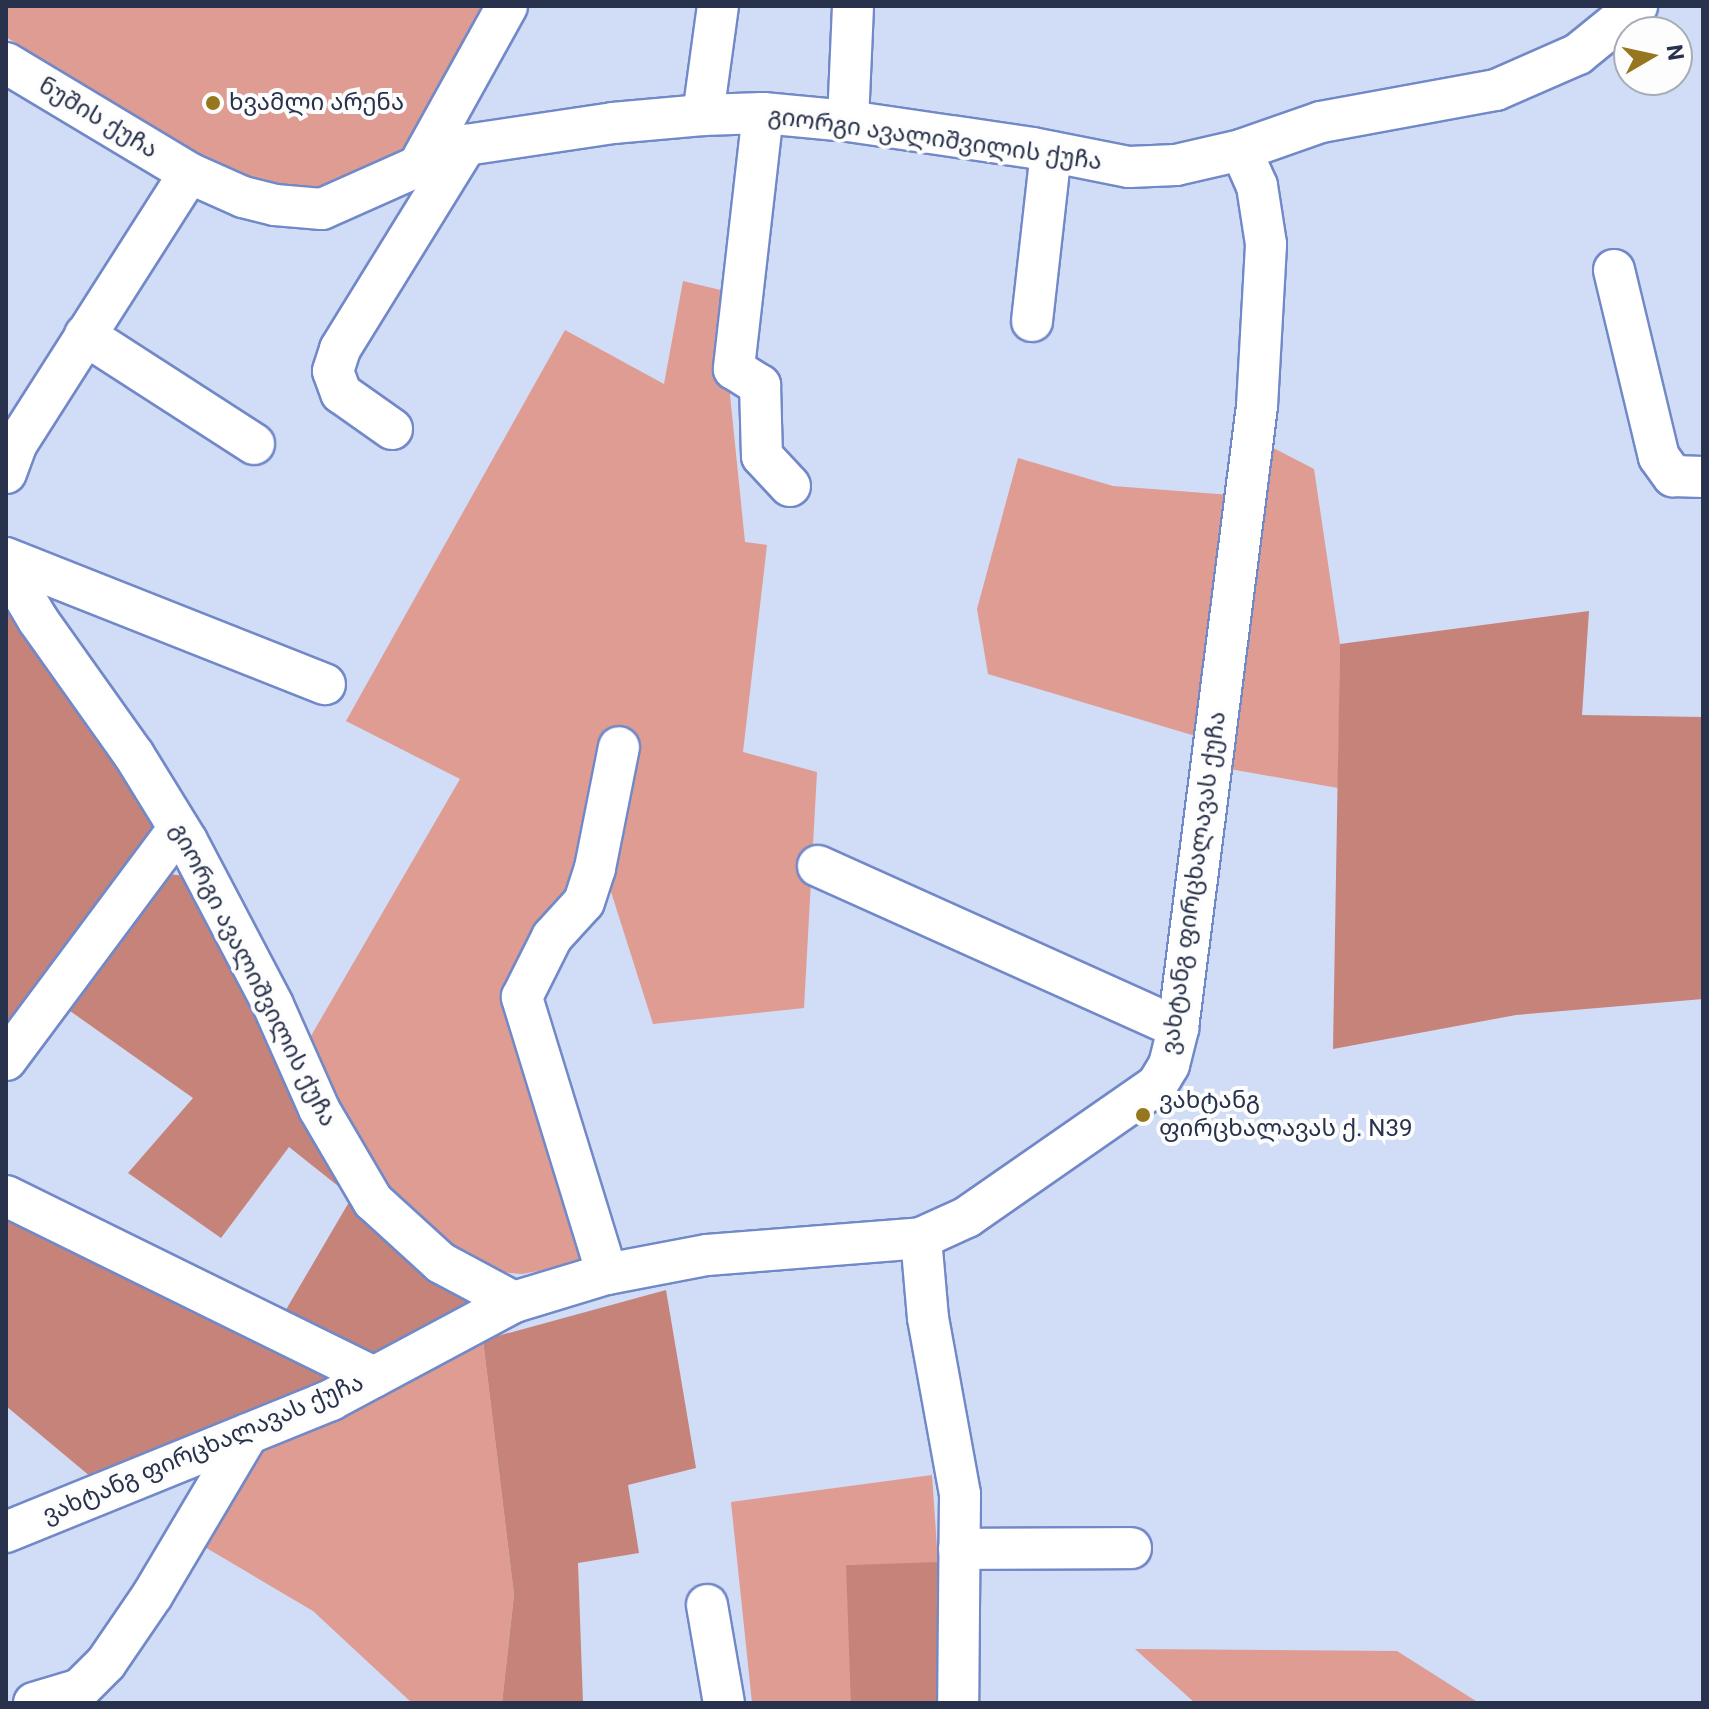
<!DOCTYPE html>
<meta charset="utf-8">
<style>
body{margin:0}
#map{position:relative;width:1709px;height:1709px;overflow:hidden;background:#d1dcf7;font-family:Roboto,"Noto Sans Georgian",sans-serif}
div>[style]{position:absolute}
.green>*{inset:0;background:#de9c93}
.forest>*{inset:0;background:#c5837a;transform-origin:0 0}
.roads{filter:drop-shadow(2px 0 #7289c8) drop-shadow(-2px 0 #7289c8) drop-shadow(0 2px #7289c8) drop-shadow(0 -2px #7289c8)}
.minor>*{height:40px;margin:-20px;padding:0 20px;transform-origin:20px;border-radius:20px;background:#fff}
.dots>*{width:22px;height:22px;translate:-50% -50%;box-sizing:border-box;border:4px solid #fdfdfd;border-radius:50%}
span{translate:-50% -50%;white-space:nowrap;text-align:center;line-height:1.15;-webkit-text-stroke:8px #fdfdfd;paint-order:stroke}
.poi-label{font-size:24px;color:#28324c}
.left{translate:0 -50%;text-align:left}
.street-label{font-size:24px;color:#28324c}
.frame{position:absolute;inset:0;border:8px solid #28324c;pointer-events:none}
.north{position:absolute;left:1613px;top:16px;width:80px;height:80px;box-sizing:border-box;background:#fdfdfd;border:2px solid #a8acb6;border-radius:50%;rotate:81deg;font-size:22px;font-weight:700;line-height:32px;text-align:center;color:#28324c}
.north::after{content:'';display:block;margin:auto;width:28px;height:36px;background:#96761e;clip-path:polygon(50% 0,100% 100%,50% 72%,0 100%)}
</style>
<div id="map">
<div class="green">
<div style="clip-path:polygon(6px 6px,492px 6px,407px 151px,302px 194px,257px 191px,6px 37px)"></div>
<div style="clip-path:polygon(683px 281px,729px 292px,730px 395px,745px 542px,767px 545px,743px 752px,817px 772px,804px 1008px,653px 1024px,606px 876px,505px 995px,588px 1262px,522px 1274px,481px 1270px,383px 1196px,304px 1048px,460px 779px,346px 721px,565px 330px,664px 384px)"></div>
<div style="clip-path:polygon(1262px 442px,1314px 469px,1340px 644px,1338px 788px,1224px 768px)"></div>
<div style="clip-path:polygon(1018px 458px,1113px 486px,1231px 495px,1202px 738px,988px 674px,977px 609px)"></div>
<div style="clip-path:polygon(483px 1340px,514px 1595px,502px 1703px,412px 1703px,313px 1611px,203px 1546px,268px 1439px)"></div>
<div style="clip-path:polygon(932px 1475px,938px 1562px,847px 1577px,852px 1703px,752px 1703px,731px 1502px)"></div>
<div style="clip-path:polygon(1135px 1649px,1397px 1651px,1479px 1703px,1195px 1703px)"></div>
</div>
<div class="forest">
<div style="clip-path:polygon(6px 590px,164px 827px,6px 1033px)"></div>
<div style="clip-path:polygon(1589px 611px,1582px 715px,1703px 717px,1703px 999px,1516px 1015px,1333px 1049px,1340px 644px)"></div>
<div style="clip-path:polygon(168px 874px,195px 877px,321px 1139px,473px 1301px,376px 1364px,277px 1325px,352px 1197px,289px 1147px,221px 1238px,128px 1173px,193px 1098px,63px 1006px)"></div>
<div style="clip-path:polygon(6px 1208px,347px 1378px,97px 1482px,6px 1406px)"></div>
<div style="clip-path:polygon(666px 1290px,696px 1468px,628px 1485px,639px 1553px,578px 1563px,583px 1703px,502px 1703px,514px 1595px,483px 1340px)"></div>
<div style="left:938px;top:1562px;width:141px;height:92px;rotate:88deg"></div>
</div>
<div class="roads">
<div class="minor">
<div style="left:6px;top:63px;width:214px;rotate:31deg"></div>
<div style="left:189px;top:173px;width:59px;rotate:24deg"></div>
<div style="left:243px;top:197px;width:33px;rotate:14deg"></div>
<div style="left:275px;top:205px;width:47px;rotate:4.9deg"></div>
<div style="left:322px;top:209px;width:158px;rotate:-24deg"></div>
<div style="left:466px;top:145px;width:149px;rotate:-8.5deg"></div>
<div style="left:613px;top:123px;width:90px;rotate:-5.1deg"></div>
<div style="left:703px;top:115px;width:60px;rotate:-1.9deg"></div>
<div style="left:763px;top:113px;width:85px;rotate:5.4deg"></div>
<div style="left:848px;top:121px;width:187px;rotate:8.3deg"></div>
<div style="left:1033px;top:148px;width:98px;rotate:11.2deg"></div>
<div style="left:1129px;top:167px;width:47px;rotate:-2.4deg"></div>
<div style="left:1176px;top:165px;width:67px;rotate:-13deg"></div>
<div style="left:1241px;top:150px;width:85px;rotate:-19.3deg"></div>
<div style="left:1321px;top:122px;width:178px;rotate:-10.4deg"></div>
<div style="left:1496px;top:90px;width:90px;rotate:-23.7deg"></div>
<div style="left:1578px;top:54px;width:76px;rotate:-39.1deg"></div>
<div style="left:763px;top:113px;width:258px;rotate:96.5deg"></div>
<div style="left:734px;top:369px;width:31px;rotate:32deg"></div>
<div style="left:760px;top:385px;width:71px;rotate:88.4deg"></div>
<div style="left:762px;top:456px;width:41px;rotate:47deg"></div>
<div style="left:703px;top:115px;width:110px;rotate:-82.2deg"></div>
<div style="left:848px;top:121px;width:115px;rotate:-87.5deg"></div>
<div style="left:420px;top:163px;width:179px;rotate:-61deg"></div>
<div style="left:1614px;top:270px;width:192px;rotate:76.5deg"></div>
<div style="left:1659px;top:457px;width:24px;rotate:54deg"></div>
<div style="left:1673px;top:476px;width:30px;rotate:2deg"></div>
<div style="left:1032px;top:321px;width:170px;rotate:-83.6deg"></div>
<div style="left:85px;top:335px;width:201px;rotate:32.8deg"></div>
<div style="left:392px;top:429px;width:62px;rotate:-144.8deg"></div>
<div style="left:341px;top:393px;width:23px;rotate:-110deg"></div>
<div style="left:333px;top:371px;width:23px;rotate:-72deg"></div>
<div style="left:340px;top:349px;width:240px;rotate:-58.3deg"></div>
<div style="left:6px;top:473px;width:30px;rotate:-70deg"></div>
<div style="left:16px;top:445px;width:322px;rotate:-57.5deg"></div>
<div style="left:6px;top:558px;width:343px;rotate:21.6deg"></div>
<div style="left:6px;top:566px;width:63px;rotate:59.3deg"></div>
<div style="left:38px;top:620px;width:166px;rotate:54.6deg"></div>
<div style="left:134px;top:755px;width:101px;rotate:58.4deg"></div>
<div style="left:187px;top:841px;width:185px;rotate:62.3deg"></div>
<div style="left:273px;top:1005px;width:114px;rotate:66.1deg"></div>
<div style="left:319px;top:1109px;width:107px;rotate:59.6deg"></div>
<div style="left:373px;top:1201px;width:92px;rotate:42.4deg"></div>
<div style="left:441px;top:1263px;width:83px;rotate:28.1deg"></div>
<div style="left:818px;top:866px;width:395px;rotate:24.2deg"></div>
<div style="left:6px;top:1060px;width:289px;rotate:-53.3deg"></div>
<div style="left:6px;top:1196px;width:410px;rotate:26.2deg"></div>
<div style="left:921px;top:1238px;width:80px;rotate:85deg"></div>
<div style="left:928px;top:1318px;width:179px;rotate:79.7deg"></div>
<div style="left:960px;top:1494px;width:209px;rotate:90.5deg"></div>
<div style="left:607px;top:1274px;width:290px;rotate:-107.1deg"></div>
<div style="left:522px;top:997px;width:67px;rotate:-63.4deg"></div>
<div style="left:552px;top:937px;width:47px;rotate:-47.6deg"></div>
<div style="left:584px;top:902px;width:36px;rotate:-72deg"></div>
<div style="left:595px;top:868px;width:123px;rotate:-78.8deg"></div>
<div style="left:6px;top:1532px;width:351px;rotate:-22.1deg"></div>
<div style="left:331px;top:1400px;width:208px;rotate:-28.2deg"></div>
<div style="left:514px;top:1302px;width:97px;rotate:-16.8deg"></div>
<div style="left:607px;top:1274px;width:102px;rotate:-10.8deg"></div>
<div style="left:707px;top:1255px;width:215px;rotate:-4.5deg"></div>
<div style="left:921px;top:1238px;width:51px;rotate:-24.5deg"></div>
<div style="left:967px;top:1217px;width:231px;rotate:-34.8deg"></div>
<div style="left:1157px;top:1085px;width:23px;rotate:-59deg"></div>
<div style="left:1169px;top:1065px;width:38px;rotate:-76deg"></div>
<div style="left:1178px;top:1028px;width:627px;rotate:-82.76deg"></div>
<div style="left:1257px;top:406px;width:162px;rotate:-86.8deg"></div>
<div style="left:1266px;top:244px;width:59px;rotate:-98.8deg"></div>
<div style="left:1257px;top:186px;width:39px;rotate:-114deg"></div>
<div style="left:959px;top:1549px;width:172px;rotate:-0.3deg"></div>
<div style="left:707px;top:1605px;width:99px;rotate:80.2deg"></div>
<div style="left:34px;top:1703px;width:48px;rotate:-16.9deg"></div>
<div style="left:80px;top:1689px;width:37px;rotate:-45deg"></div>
<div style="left:106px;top:1663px;width:83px;rotate:-55.7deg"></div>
<div style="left:153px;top:1594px;width:186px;rotate:-59.3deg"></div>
</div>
</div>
<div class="dots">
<div style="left:213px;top:103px;background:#96761e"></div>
<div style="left:1143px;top:1115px;background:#96761e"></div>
</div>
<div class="poi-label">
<span class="left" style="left:229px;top:103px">ხვამლი არენა</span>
<span class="left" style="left:1159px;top:1115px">ვახტანგ<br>ფირცხალავას ქ. N39</span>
</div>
<div class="street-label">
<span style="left:98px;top:118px;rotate:31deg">ნუშის ქუჩა</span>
<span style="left:935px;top:139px;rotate:8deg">გიორგი ავალიშვილის ქუჩა</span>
<span style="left:1194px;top:883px;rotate:-82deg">ვახტანგ ფირცხალავას ქუჩა</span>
<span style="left:253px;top:975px;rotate:63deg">გიორგი ავალიშვილის ქუჩა</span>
<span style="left:203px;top:1449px;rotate:-23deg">ვახტანგ ფირცხალავას ქუჩა</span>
</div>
<div class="frame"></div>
<div class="north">N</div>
</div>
